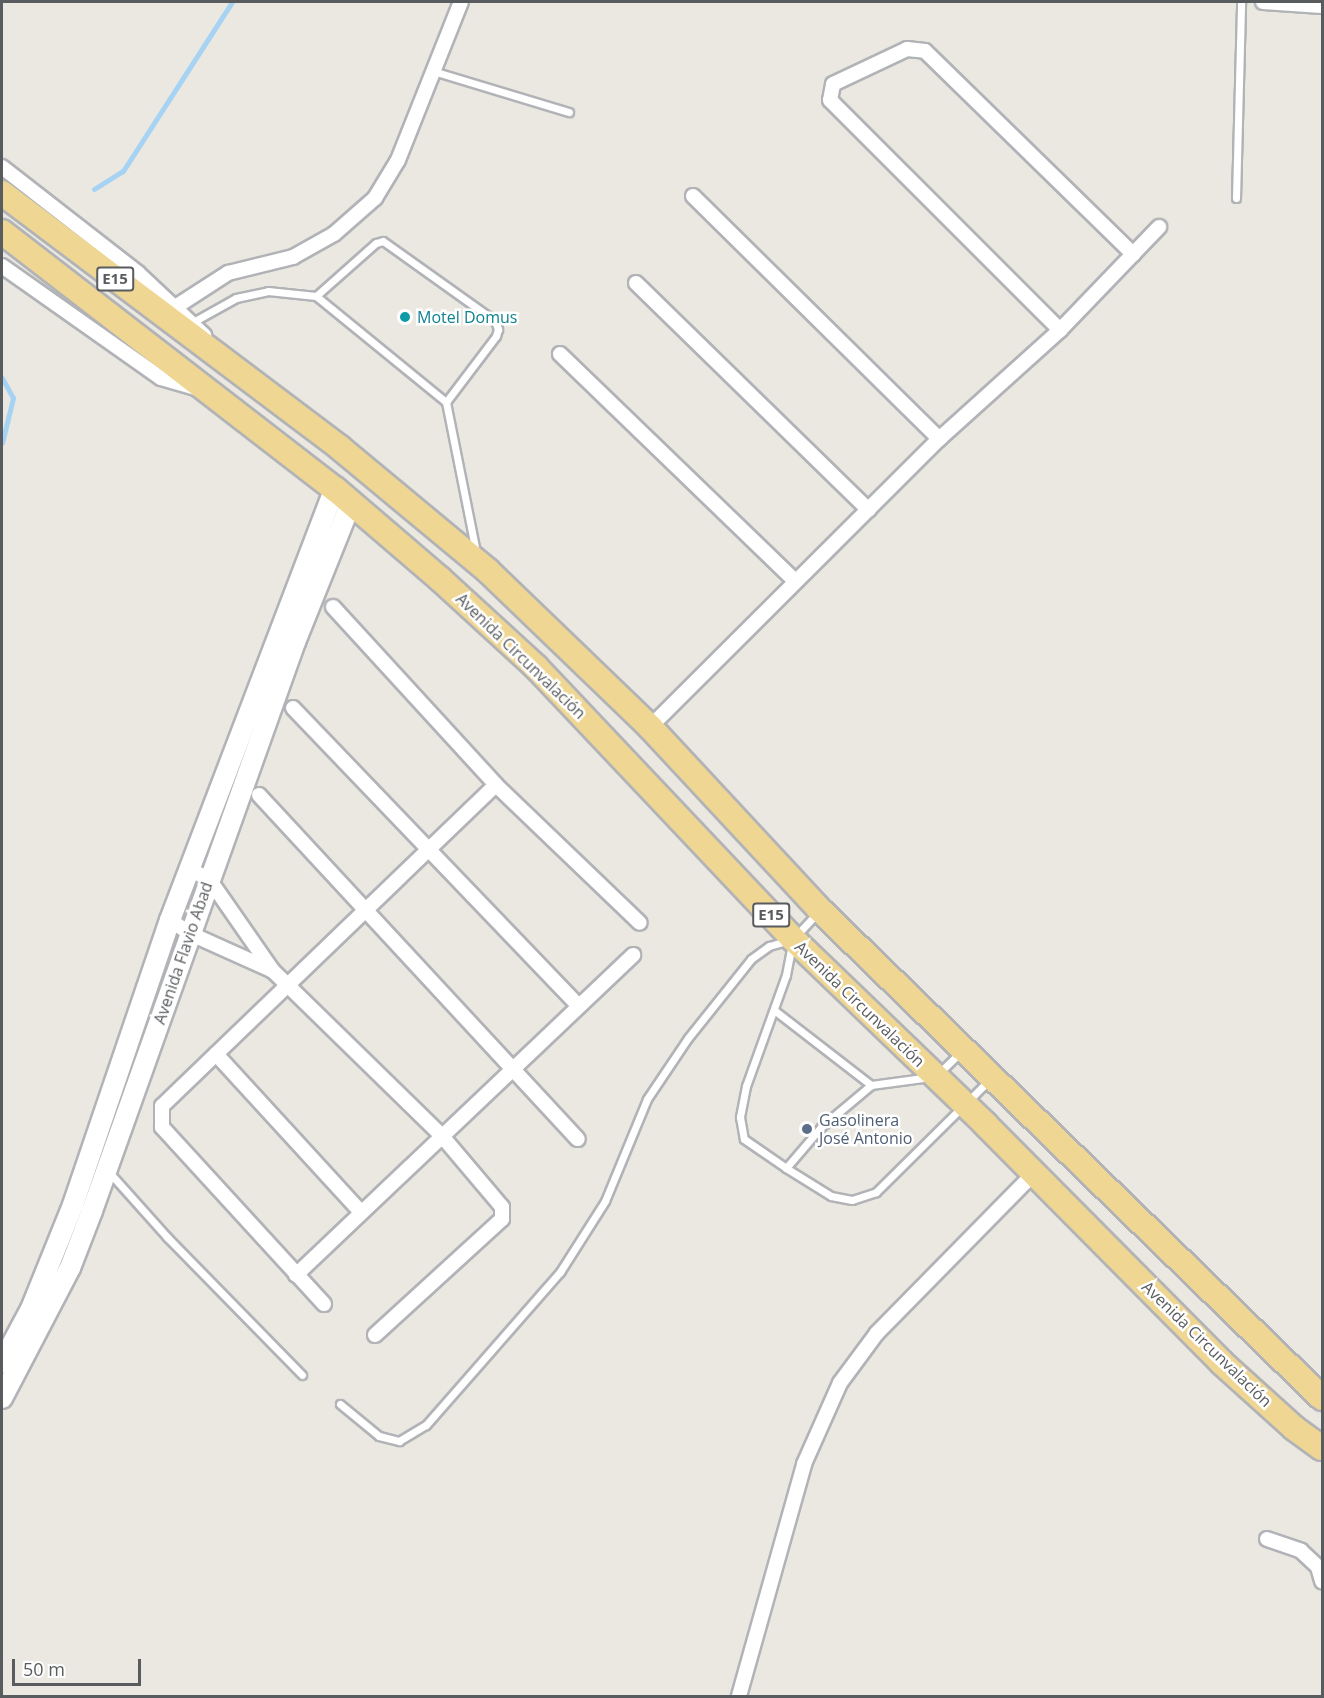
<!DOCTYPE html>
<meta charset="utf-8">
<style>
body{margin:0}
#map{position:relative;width:1324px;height:1698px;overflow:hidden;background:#eae8e0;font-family:"Open Sans",sans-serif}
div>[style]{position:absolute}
.stream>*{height:5px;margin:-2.5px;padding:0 2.5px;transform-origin:2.5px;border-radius:2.5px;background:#a6d3f4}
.roads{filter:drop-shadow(2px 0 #b1b3b7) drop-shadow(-2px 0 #b1b3b7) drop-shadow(0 2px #b1b3b7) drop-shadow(0 -2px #b1b3b7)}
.lane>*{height:7px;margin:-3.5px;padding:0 3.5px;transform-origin:3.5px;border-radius:3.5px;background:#fff}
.street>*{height:14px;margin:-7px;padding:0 7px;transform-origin:7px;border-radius:7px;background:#fff}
.secondary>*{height:20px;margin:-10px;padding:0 10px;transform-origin:10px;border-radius:10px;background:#fff}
.highway>*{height:24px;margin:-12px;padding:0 12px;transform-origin:12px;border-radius:12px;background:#efd692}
.dots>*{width:16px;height:16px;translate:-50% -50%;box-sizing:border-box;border:3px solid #fff;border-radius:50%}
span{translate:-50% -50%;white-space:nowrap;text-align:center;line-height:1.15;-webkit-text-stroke:5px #fff;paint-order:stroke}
.shield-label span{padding:2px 4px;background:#fff;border:2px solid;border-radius:4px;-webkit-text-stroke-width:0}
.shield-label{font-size:15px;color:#595c5f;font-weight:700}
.culture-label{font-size:16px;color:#0d838f}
.left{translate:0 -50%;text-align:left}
.street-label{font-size:16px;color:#595c5f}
.service-label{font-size:16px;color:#4e5e75}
.frame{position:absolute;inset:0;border:3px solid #595c5f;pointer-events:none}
.scale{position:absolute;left:12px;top:1659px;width:129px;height:27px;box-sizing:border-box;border:3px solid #595c5f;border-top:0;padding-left:8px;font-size:18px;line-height:21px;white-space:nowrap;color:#595c5f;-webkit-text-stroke:4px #fff;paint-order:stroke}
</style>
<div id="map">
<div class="stream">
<div style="left:94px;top:189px;width:34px;rotate:-32deg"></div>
<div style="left:123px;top:171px;width:201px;rotate:-57.2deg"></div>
<div style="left:2px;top:378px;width:23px;rotate:61deg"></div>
<div style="left:13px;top:398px;width:46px;rotate:103.7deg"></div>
</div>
<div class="roads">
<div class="lane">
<div style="left:433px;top:71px;width:142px;rotate:16.8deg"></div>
<div style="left:1236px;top:198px;width:196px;rotate:-88.5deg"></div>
<div style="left:316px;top:296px;width:80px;rotate:-41.5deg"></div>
<div style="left:376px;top:243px;width:7px;rotate:-16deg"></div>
<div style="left:383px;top:241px;width:138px;rotate:35.5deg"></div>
<div style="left:495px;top:321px;width:9px;rotate:69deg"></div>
<div style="left:498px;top:329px;width:7px;rotate:106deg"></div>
<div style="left:496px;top:336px;width:83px;rotate:127.1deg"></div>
<div style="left:193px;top:322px;width:49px;rotate:-29.2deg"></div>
<div style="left:236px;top:298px;width:33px;rotate:-12deg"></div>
<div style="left:268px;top:291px;width:48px;rotate:5.9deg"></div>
<div style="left:316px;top:296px;width:168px;rotate:39.2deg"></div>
<div style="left:446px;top:402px;width:153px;rotate:78.7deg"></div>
<div style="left:792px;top:944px;width:32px;rotate:101deg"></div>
<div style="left:786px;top:975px;width:118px;rotate:109.8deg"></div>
<div style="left:746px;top:1086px;width:32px;rotate:101deg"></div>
<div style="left:740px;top:1117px;width:22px;rotate:80deg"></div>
<div style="left:744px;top:1139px;width:51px;rotate:34.6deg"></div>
<div style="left:786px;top:1168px;width:54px;rotate:-49.5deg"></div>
<div style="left:821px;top:1127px;width:65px;rotate:-40deg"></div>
<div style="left:871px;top:1085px;width:60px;rotate:-7.7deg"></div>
<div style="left:774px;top:1010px;width:123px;rotate:37.7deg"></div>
<div style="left:939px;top:1073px;width:32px;rotate:-44deg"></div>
<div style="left:786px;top:1168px;width:53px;rotate:31.9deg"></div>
<div style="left:831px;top:1196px;width:21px;rotate:11deg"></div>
<div style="left:852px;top:1200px;width:25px;rotate:-18deg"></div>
<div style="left:876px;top:1192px;width:159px;rotate:-44.7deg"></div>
<div style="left:108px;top:1171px;width:89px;rotate:48.2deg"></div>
<div style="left:167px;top:1237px;width:193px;rotate:45.6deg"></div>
<div style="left:340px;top:1404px;width:50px;rotate:39.4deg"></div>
<div style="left:379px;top:1436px;width:21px;rotate:14deg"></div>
<div style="left:399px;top:1441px;width:31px;rotate:-31deg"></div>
<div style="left:426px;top:1425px;width:203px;rotate:-48.8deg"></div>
<div style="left:560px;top:1272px;width:84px;rotate:-57.6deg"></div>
<div style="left:605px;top:1201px;width:110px;rotate:-67.6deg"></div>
<div style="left:647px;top:1099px;width:73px;rotate:-56.1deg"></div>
<div style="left:688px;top:1038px;width:101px;rotate:-51.4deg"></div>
<div style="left:751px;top:959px;width:22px;rotate:-36deg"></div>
<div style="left:769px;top:946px;width:25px;rotate:-16deg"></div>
<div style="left:793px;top:939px;width:34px;rotate:-47deg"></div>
</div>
<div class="street">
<div style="left:1263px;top:2px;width:59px;rotate:3.9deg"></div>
<div style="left:2px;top:167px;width:172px;rotate:37.9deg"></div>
<div style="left:138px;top:273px;width:91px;rotate:43.2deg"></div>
<div style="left:693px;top:196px;width:346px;rotate:44.6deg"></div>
<div style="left:2px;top:266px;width:194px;rotate:35.2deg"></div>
<div style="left:161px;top:378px;width:36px;rotate:16deg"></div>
<div style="left:636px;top:283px;width:325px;rotate:44.3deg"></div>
<div style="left:177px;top:306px;width:61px;rotate:-32.9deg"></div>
<div style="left:228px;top:273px;width:67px;rotate:-13.8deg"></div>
<div style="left:293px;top:257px;width:47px;rotate:-29.3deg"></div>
<div style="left:334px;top:234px;width:55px;rotate:-41.3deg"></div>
<div style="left:375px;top:198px;width:44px;rotate:-58.8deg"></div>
<div style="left:398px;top:160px;width:170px;rotate:-68.3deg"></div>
<div style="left:1060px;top:330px;width:325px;rotate:-135deg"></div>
<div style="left:830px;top:100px;width:16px;rotate:-79deg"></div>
<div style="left:833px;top:84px;width:82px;rotate:-25.3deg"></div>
<div style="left:907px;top:49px;width:18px;rotate:6deg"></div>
<div style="left:925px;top:51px;width:291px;rotate:44.3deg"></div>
<div style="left:560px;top:354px;width:327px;rotate:44deg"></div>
<div style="left:333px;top:607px;width:241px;rotate:47.5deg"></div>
<div style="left:496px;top:785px;width:199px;rotate:43.8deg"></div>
<div style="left:293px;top:708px;width:412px;rotate:46.2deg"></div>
<div style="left:650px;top:727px;width:408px;rotate:-44.9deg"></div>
<div style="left:939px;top:439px;width:163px;rotate:-42deg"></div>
<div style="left:1060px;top:330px;width:143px;rotate:-46.1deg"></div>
<div style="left:259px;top:795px;width:469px;rotate:47.2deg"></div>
<div style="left:189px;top:869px;width:22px;rotate:27deg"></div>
<div style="left:209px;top:879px;width:112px;rotate:55.2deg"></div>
<div style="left:273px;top:971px;width:236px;rotate:44.3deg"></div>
<div style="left:442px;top:1136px;width:93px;rotate:49.8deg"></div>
<div style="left:502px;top:1207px;width:12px;rotate:90deg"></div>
<div style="left:502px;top:1219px;width:172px;rotate:137.6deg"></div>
<div style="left:170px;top:920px;width:25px;rotate:34deg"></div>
<div style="left:191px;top:934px;width:88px;rotate:24.2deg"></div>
<div style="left:216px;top:1054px;width:214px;rotate:47.5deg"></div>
<div style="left:296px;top:1275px;width:465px;rotate:-43.5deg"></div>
<div style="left:324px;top:1304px;width:240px;rotate:-132.5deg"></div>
<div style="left:162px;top:1127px;width:21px;rotate:-90deg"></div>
<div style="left:162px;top:1106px;width:463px;rotate:-43.9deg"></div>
<div style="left:1267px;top:1539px;width:36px;rotate:19deg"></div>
<div style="left:1301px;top:1551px;width:23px;rotate:43deg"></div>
<div style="left:1318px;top:1567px;width:15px;rotate:74deg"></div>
<div style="left:739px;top:1696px;width:241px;rotate:-74.3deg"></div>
<div style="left:804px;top:1464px;width:89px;rotate:-66deg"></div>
<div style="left:840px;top:1383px;width:62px;rotate:-53.5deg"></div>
<div style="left:877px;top:1333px;width:224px;rotate:-45.5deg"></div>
</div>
<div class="secondary">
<div style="left:2px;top:1363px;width:61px;rotate:-61.8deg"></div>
<div style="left:31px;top:1309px;width:112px;rotate:-68deg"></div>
<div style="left:73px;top:1205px;width:301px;rotate:-71.2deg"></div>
<div style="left:170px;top:920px;width:462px;rotate:-69.1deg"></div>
<div style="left:2px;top:1398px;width:147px;rotate:-62.4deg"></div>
<div style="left:70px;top:1268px;width:61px;rotate:-68.9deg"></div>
<div style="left:92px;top:1211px;width:604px;rotate:-70.37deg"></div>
<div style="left:295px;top:642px;width:150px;rotate:-68.1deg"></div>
</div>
<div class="highway">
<div style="left:2px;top:193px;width:423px;rotate:37deg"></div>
<div style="left:340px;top:448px;width:192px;rotate:39.7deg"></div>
<div style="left:488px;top:571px;width:225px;rotate:43.9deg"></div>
<div style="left:650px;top:727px;width:250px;rotate:47.1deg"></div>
<div style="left:820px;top:910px;width:700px;rotate:44.19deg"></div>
<div style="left:2px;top:232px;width:421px;rotate:37.7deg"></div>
<div style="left:335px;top:489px;width:138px;rotate:40.6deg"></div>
<div style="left:440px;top:579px;width:130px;rotate:42.5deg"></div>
<div style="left:536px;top:667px;width:374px;rotate:46.6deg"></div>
<div style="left:793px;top:939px;width:267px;rotate:43.9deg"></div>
<div style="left:985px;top:1124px;width:335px;rotate:45.2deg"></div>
<div style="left:1221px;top:1362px;width:98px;rotate:42.1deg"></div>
<div style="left:1294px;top:1428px;width:34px;rotate:36deg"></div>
</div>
</div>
<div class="dots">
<div style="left:405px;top:317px;background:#0f9aa8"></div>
<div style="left:807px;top:1129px;background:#5c6f8a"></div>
</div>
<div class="shield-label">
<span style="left:115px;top:279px">E15</span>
<span style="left:771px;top:915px">E15</span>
</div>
<div class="culture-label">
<span class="left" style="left:417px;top:317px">Motel Domus</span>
</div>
<div class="street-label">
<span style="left:521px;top:656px;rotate:44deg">Avenida Circunvalación</span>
<span style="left:183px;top:953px;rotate:-71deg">Avenida Flavio Abad</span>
<span style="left:860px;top:1004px;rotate:44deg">Avenida Circunvalación</span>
<span style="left:1207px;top:1344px;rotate:44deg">Avenida Circunvalación</span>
</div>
<div class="service-label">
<span class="left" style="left:819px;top:1129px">Gasolinera<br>José Antonio</span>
</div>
<div class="frame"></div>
<div class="scale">50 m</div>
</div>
